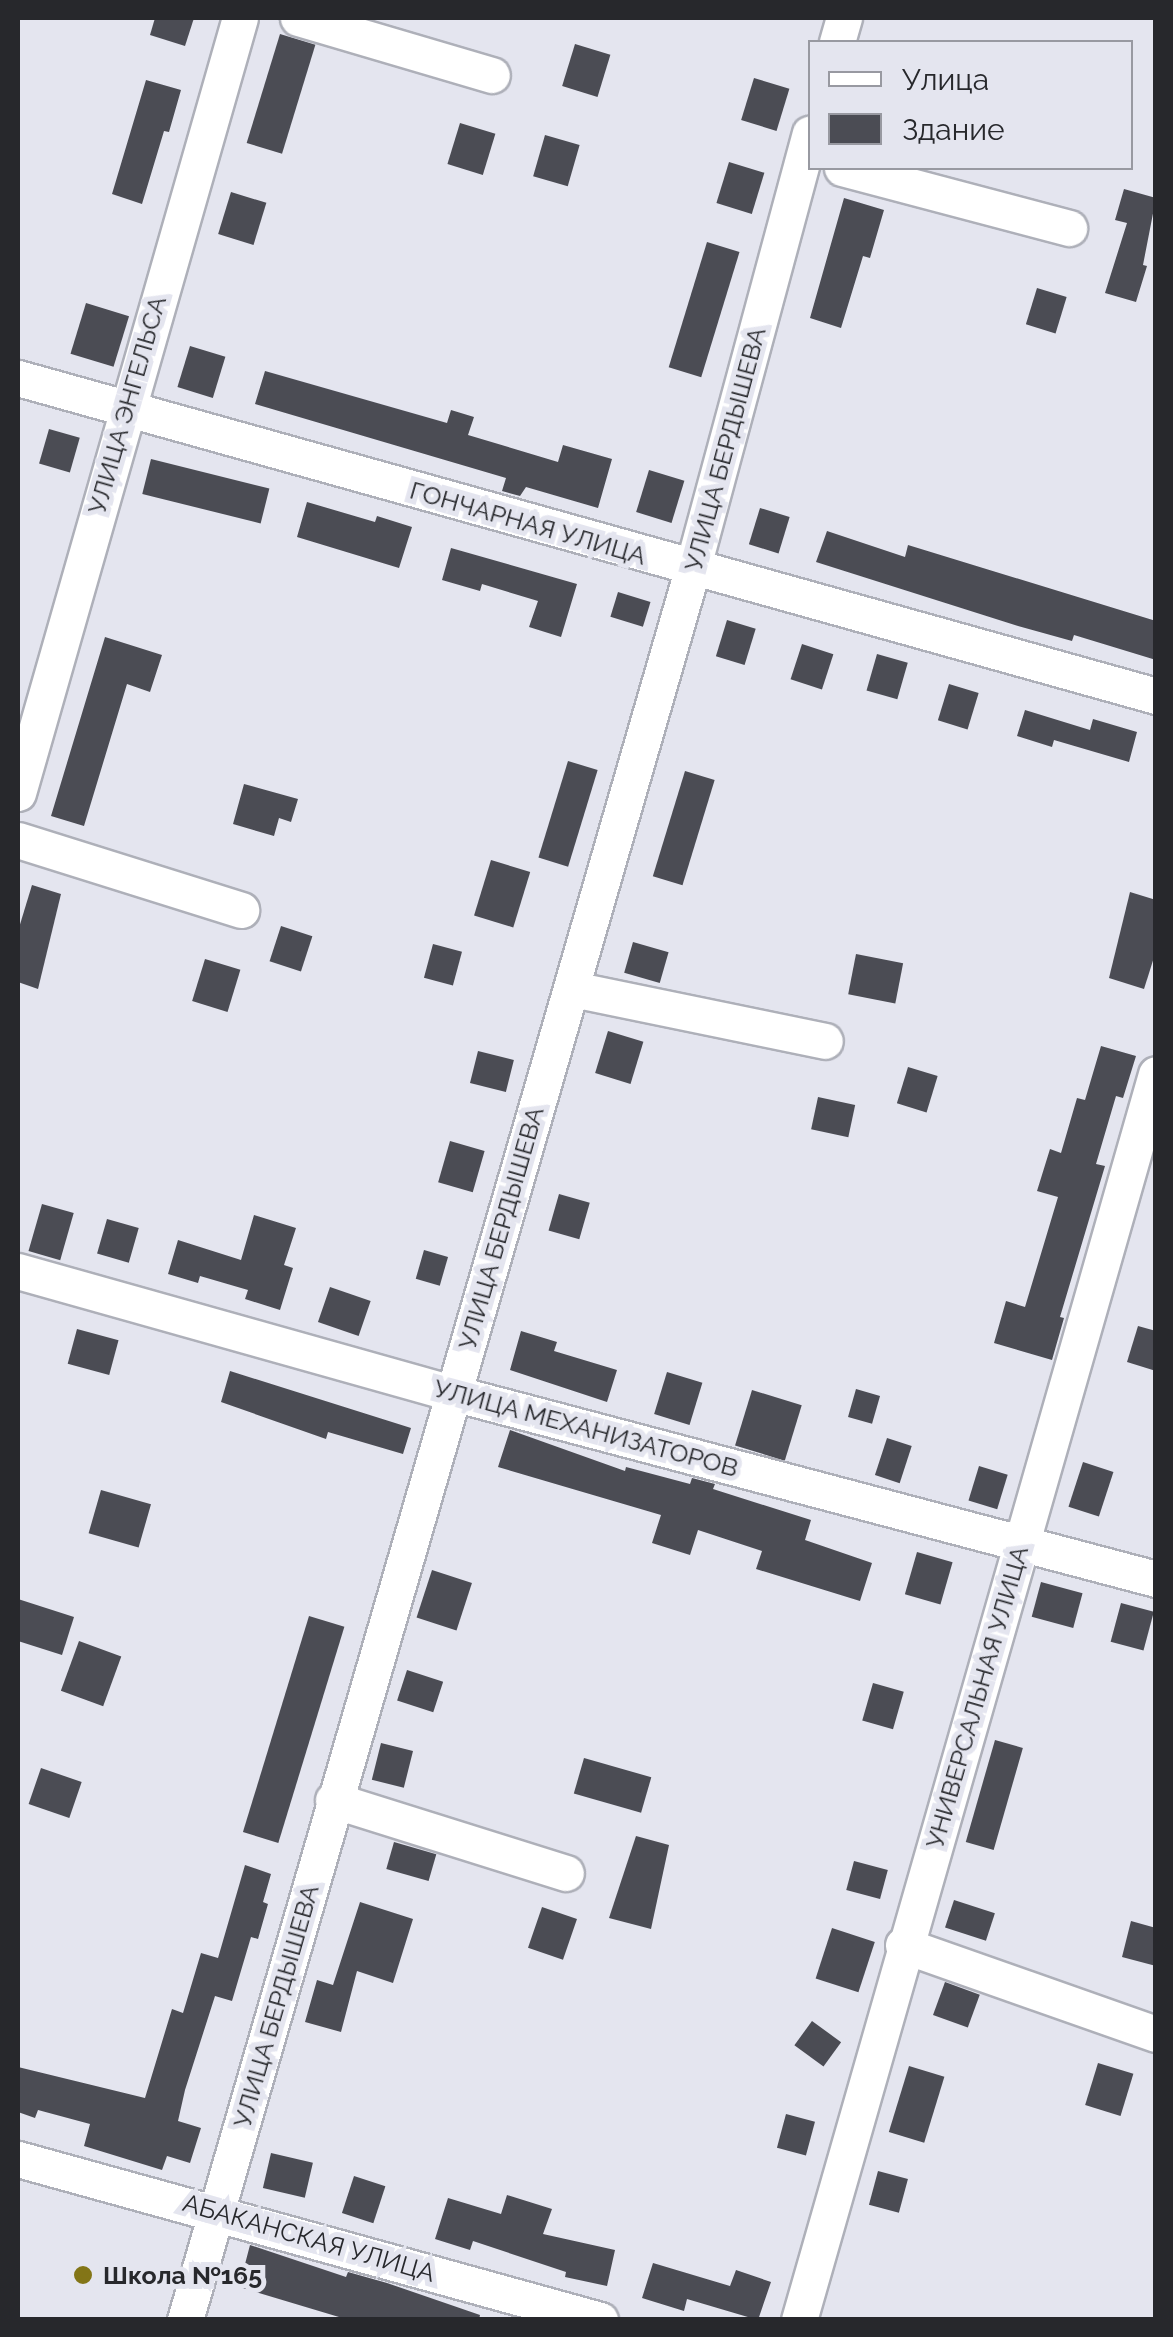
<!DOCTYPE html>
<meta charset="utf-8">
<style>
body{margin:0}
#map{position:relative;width:1173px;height:2337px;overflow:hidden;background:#e4e5ef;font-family:Raleway,sans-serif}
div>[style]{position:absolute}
.building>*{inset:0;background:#4b4c54;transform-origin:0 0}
.roads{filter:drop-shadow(2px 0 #aeb0b9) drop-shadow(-2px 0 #aeb0b9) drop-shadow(0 2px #aeb0b9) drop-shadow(0 -2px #aeb0b9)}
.minor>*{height:35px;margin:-17.5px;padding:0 17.5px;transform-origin:17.5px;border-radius:17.5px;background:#fff}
.dots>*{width:28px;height:28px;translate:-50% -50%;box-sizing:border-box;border:5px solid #e4e5ef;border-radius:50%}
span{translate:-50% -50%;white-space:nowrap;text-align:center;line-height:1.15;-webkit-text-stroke:10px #e4e5ef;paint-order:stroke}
.street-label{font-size:25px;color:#27282c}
.poi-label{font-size:25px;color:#27282c;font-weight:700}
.left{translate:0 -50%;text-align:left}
.frame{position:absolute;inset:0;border:20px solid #27282c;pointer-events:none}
.legend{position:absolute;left:808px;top:40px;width:325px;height:130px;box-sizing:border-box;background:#e4e5ef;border:2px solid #9899a1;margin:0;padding:12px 18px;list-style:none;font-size:30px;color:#27282c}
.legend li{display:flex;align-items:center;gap:20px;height:50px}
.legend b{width:50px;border:2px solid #9899a1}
</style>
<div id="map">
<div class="building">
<div style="clip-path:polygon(155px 18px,194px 18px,185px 46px,150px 35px)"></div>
<div style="left:280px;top:34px;width:37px;height:114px;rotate:17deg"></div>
<div style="left:575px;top:44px;width:37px;height:44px;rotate:17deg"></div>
<div style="left:754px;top:78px;width:37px;height:44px;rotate:17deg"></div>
<div style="clip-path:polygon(146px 80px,181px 90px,169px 132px,164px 131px,142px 204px,112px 194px)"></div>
<div style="left:460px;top:123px;width:37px;height:43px;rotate:17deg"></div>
<div style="left:545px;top:135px;width:36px;height:43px;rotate:16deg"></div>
<div style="left:729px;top:162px;width:37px;height:43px;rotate:17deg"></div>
<div style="clip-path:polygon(1124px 189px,1156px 198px,1143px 265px,1147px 266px,1136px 302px,1105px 293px,1127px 223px,1115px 220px)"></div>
<div style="left:231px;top:192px;width:37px;height:44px;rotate:17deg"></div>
<div style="clip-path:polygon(844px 198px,884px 210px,870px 258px,863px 256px,841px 328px,810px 318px)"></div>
<div style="left:707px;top:242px;width:34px;height:131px;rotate:17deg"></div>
<div style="left:1037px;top:288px;width:31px;height:38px;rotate:17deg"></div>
<div style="left:86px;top:303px;width:45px;height:53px;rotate:17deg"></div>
<div style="left:190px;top:346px;width:37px;height:43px;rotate:17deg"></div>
<div style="clip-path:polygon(265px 371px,447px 423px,451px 410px,474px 417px,468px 435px,558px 462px,563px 445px,612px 459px,598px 508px,526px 487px,520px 496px,502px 491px,506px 478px,255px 404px)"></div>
<div style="left:49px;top:429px;width:32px;height:36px;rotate:16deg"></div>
<div style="left:151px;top:459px;width:122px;height:36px;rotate:14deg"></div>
<div style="left:649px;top:470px;width:37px;height:44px;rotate:17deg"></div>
<div style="clip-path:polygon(307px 502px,375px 522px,377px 516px,412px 527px,399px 568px,297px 537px)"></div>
<div style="left:760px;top:508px;width:31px;height:38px;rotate:17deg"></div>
<div style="clip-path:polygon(827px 531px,905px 557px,908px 545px,1156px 621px,1156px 660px,1074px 635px,1072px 641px,1018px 626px,816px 562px)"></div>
<div style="clip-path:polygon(451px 548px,577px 584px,561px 637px,529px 627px,538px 601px,482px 584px,480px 591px,442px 580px)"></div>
<div style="left:618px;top:592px;width:34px;height:26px;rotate:17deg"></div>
<div style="left:727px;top:620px;width:30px;height:38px;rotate:17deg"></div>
<div style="clip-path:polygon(105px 637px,162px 655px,150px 692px,127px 684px,84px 826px,51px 816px)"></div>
<div style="left:802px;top:644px;width:33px;height:37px;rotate:18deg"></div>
<div style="left:877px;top:654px;width:32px;height:38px;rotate:16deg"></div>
<div style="left:949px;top:684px;width:31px;height:38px;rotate:17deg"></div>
<div style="clip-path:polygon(1025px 710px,1090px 730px,1093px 719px,1137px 732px,1129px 762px,1054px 740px,1052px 747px,1017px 736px)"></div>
<div style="left:568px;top:761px;width:31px;height:101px;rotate:17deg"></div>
<div style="left:685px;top:771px;width:31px;height:110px;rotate:17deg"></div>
<div style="clip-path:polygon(244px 784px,298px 799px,291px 822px,279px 818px,274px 836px,233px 824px)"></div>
<div style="left:491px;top:860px;width:41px;height:58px;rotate:17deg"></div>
<div style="clip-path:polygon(32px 885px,61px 894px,38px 989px,18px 982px,18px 931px)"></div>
<div style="clip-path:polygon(1130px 892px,1156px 900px,1156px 951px,1144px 989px,1109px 978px)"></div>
<div style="left:281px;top:926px;width:33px;height:37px;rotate:18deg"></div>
<div style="left:633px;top:942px;width:37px;height:32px;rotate:16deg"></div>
<div style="left:433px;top:944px;width:30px;height:35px;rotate:15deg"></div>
<div style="left:856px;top:954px;width:48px;height:41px;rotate:11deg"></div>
<div style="left:205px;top:959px;width:37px;height:44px;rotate:17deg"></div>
<div style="left:608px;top:1031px;width:37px;height:44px;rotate:17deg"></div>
<div style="clip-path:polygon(1101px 1046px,1136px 1056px,1123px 1098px,1116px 1096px,1096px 1164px,1105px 1166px,1060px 1317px,1064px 1318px,1052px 1360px,994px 1343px,1006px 1301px,1025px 1307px,1058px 1197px,1037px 1191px,1050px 1149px,1061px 1153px,1077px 1098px,1085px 1100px)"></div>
<div style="left:478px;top:1051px;width:37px;height:33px;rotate:14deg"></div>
<div style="left:908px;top:1067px;width:31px;height:38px;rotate:17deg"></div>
<div style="left:818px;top:1097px;width:38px;height:33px;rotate:12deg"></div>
<div style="left:450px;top:1141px;width:36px;height:43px;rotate:16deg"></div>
<div style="left:559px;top:1194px;width:32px;height:38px;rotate:16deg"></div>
<div style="left:42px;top:1204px;width:33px;height:49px;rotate:16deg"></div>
<div style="clip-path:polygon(254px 1215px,296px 1228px,284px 1265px,293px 1268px,280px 1310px,245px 1299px,248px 1290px,200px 1276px,198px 1283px,168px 1274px,178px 1240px,241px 1260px)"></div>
<div style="left:107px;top:1219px;width:33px;height:36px;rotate:16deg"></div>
<div style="left:424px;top:1250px;width:25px;height:30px;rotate:16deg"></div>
<div style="left:330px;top:1287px;width:43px;height:37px;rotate:19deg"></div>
<div style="clip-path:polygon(1138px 1326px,1156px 1331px,1156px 1371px,1127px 1362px)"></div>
<div style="left:77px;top:1329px;width:43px;height:36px;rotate:15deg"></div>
<div style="clip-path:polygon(521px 1331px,557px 1342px,554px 1351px,617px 1370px,607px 1402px,510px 1370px)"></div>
<div style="clip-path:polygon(230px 1371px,411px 1428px,403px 1454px,328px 1432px,326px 1439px,221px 1402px)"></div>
<div style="left:667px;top:1372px;width:37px;height:44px;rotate:17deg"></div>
<div style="left:856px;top:1389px;width:25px;height:29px;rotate:16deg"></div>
<div style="left:752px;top:1390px;width:52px;height:58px;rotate:17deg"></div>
<div style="clip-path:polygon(510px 1430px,625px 1471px,626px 1467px,690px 1484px,692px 1478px,715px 1484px,713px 1489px,811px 1520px,805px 1540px,872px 1563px,860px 1601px,756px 1569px,762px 1551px,698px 1530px,690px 1555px,652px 1543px,661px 1515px,498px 1467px)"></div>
<div style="left:887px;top:1438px;width:26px;height:39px;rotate:18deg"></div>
<div style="left:1083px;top:1462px;width:32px;height:47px;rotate:18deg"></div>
<div style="left:979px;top:1466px;width:30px;height:36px;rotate:17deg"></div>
<div style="left:101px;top:1490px;width:52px;height:45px;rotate:16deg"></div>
<div style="left:917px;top:1552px;width:37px;height:44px;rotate:16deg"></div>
<div style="left:432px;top:1570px;width:42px;height:50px;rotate:18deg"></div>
<div style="left:1041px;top:1582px;width:43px;height:36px;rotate:15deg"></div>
<div style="clip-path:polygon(18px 1599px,74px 1617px,62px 1655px,18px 1641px)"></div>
<div style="left:1121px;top:1603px;width:34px;height:40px;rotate:15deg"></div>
<div style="left:309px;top:1616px;width:37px;height:226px;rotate:17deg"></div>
<div style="left:79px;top:1641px;width:45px;height:53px;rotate:20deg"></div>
<div style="left:407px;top:1670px;width:38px;height:32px;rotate:18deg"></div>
<div style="left:873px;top:1683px;width:32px;height:39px;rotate:16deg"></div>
<div style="left:995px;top:1740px;width:29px;height:106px;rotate:16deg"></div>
<div style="left:381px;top:1743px;width:33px;height:38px;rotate:14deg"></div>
<div style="left:584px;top:1758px;width:70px;height:37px;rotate:16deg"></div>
<div style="left:41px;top:1768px;width:43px;height:38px;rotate:19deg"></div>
<div style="clip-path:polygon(636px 1836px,669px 1845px,651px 1929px,609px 1918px)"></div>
<div style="left:394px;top:1842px;width:44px;height:28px;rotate:16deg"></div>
<div style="left:854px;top:1861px;width:35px;height:30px;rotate:15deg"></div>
<div style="clip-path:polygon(245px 1865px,271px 1874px,263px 1902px,268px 1904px,258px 1939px,251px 1937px,232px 2001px,215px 1996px,185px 2090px,178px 2121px,201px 2128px,190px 2163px,167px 2156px,162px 2170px,84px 2146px,90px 2124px,38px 2110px,35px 2118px,18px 2112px,18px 2067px,145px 2098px,172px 2009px,183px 2013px,201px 1953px,218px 1958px)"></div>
<div style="left:954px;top:1900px;width:43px;height:29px;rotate:18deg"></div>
<div style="clip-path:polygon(360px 1902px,413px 1919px,393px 1983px,357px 1971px,341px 2032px,305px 2022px,317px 1980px,333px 1985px)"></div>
<div style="left:542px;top:1907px;width:37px;height:43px;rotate:19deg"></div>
<div style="clip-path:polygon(1131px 1921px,1156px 1928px,1156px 1966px,1122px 1957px)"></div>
<div style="left:832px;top:1928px;width:45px;height:53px;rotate:18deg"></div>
<div style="left:945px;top:1982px;width:37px;height:35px;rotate:20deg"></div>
<div style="left:812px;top:2021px;width:36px;height:30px;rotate:36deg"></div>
<div style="left:1098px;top:2063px;width:37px;height:44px;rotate:17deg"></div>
<div style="left:909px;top:2066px;width:37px;height:69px;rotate:17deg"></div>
<div style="left:786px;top:2114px;width:30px;height:35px;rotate:15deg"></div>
<div style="left:271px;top:2153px;width:43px;height:36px;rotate:13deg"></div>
<div style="left:878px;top:2171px;width:31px;height:35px;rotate:15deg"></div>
<div style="left:354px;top:2176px;width:33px;height:39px;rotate:18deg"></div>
<div style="clip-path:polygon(507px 2195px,552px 2209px,543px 2234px,615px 2250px,607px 2286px,565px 2277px,566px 2272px,473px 2241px,470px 2250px,435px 2239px,448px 2198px,501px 2214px)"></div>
<div style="clip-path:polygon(250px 2245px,346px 2277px,348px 2272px,387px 2283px,480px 2315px,479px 2320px,349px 2320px,239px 2287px)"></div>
<div style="clip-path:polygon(653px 2263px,730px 2286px,736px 2270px,771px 2282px,758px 2320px,687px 2299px,684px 2311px,642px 2298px)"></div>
</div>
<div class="roads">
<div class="minor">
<div style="left:298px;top:18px;width:202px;rotate:16.4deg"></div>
<div style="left:837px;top:42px;width:25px;rotate:-74deg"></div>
<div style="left:842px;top:168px;width:235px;rotate:14.8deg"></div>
<div style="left:18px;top:378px;width:1182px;rotate:15.61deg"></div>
<div style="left:18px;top:793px;width:806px;rotate:-74.02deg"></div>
<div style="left:18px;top:840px;width:234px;rotate:17.4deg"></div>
<div style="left:572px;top:989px;width:258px;rotate:11.6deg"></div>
<div style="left:18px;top:1271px;width:452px;rotate:15.7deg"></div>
<div style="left:453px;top:1393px;width:727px;rotate:14.82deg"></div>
<div style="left:333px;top:1800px;width:244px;rotate:17.4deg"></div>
<div style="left:903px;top:1945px;width:268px;rotate:19.4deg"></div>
<div style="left:18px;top:2159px;width:604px;rotate:15.46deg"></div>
<div style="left:185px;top:2320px;width:1822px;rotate:-73.84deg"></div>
<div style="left:692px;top:570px;width:452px;rotate:-74.9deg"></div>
<div style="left:799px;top:2320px;width:1296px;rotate:-74.01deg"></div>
</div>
</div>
<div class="dots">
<div style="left:83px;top:2275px;background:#837517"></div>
</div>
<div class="street-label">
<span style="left:127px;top:405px;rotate:-74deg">УЛИЦА ЭНГЕЛЬСА</span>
<span style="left:725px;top:449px;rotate:-75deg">УЛИЦА БЕРДЫШЕВА</span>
<span style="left:528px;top:523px;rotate:16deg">ГОНЧАРНАЯ УЛИЦА</span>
<span style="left:501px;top:1228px;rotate:-74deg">УЛИЦА БЕРДЫШЕВА</span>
<span style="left:586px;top:1428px;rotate:15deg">УЛИЦА МЕХАНИЗАТОРОВ</span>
<span style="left:977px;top:1697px;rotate:-74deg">УНИВЕРСАЛЬНАЯ УЛИЦА</span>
<span style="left:276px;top:2006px;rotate:-74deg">УЛИЦА БЕРДЫШЕВА</span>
<span style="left:309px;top:2238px;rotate:16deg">АБАКАНСКАЯ УЛИЦА</span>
</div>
<div class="poi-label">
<span class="left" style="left:103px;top:2275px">Школа №165</span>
</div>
<div class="frame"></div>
<ul class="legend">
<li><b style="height:12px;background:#fff"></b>Улица</li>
<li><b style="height:28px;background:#4b4c54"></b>Здание</li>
</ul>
</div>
